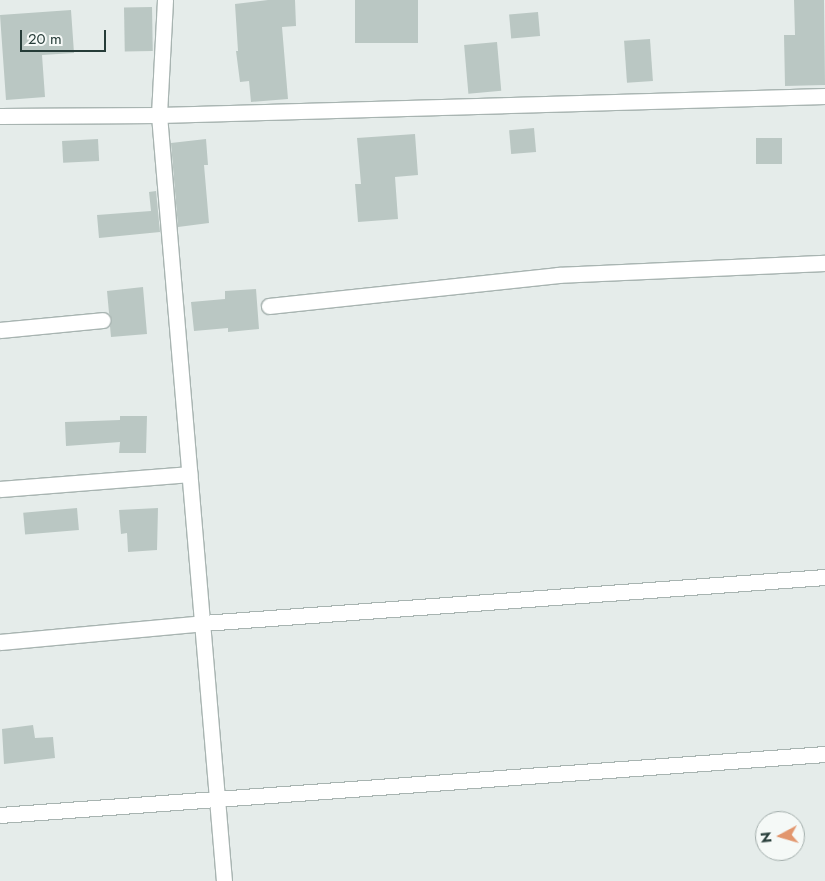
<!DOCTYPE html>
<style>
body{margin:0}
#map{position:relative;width:825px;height:881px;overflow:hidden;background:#e5ecea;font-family:Jost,sans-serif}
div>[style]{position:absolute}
.building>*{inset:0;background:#bac7c3;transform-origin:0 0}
.roads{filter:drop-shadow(1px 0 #a8b4b1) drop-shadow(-1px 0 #a8b4b1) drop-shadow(0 1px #a8b4b1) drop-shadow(0 -1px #a8b4b1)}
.minor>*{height:15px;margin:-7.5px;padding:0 7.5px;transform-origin:7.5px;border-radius:7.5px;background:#fff}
span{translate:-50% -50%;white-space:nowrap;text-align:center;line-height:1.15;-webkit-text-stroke:4px #f5f9f7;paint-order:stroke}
.north{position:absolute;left:755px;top:811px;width:50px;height:50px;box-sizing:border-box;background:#f5f9f7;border:1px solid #a2adab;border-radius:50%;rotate:264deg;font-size:14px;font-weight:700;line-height:20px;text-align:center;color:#263c38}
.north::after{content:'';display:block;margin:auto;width:18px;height:22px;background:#e2966d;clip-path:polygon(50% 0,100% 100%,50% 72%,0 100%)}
.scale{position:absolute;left:20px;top:30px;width:86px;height:22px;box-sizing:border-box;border:2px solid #263c38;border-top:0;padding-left:6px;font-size:15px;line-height:18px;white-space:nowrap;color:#263c38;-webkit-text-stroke:4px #f5f9f7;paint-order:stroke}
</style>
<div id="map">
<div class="building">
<div style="clip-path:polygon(268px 0,295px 0,296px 26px,282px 27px,288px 99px,251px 102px,249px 81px,240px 82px,236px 51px,238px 51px,235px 4px)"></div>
<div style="left:355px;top:0;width:63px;height:43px"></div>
<div style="clip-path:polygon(794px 0,824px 0,825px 85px,785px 86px,784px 35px,795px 35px)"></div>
<div style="left:152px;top:7px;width:44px;height:28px;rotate:89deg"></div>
<div style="clip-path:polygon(71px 10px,74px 53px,42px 55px,45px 97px,6px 100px,0 15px)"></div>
<div style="left:538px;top:12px;width:24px;height:29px;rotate:85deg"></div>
<div style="left:650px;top:39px;width:42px;height:26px;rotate:86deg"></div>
<div style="left:497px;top:42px;width:49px;height:33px;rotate:85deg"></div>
<div style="left:534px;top:128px;width:24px;height:25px;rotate:85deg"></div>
<div style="clip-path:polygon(415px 134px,418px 175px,395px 177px,398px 219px,358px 222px,355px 184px,361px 184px,357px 138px)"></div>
<div style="left:756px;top:138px;width:26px;height:26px"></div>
<div style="left:98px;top:139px;width:22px;height:36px;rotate:87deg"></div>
<div style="clip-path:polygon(206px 139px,208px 165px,204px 165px,209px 223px,178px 227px,171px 143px)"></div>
<div style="clip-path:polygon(156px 191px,160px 232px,99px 238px,97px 215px,151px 211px,149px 192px)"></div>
<div style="clip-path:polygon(143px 287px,147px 334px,111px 337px,110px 326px,112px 320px,109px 313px,107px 291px)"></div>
<div style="clip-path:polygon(256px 289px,259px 329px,228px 332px,228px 328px,194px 331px,191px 302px,225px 299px,225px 291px)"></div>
<div style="clip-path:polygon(120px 416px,147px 416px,146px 453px,119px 453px,120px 442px,66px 446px,65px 422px,120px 420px)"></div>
<div style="left:77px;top:508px;width:22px;height:54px;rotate:85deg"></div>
<div style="clip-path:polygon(158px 508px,157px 550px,128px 552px,127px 533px,121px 534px,119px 510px)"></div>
<div style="clip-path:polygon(33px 725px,35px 738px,53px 737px,55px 758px,4px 764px,2px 729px)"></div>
</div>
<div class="roads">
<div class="minor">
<div style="left:165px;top:0;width:115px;rotate:93deg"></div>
<div style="left:159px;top:115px;width:769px;rotate:85.15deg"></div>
<div style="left:0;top:116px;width:159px;rotate:-0.4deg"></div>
<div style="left:159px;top:115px;width:666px;rotate:-1.63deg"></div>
<div style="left:269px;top:306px;width:291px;rotate:-6.1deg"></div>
<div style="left:558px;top:275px;width:267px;rotate:-2.6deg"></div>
<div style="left:0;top:330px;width:103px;rotate:-5.5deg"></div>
<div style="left:0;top:489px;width:190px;rotate:-4.5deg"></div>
<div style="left:0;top:642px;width:204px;rotate:-5.3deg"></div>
<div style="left:203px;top:623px;width:624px;rotate:-4.23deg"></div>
<div style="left:0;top:815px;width:827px;rotate:-4.23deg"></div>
</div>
</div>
<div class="north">N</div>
<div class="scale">20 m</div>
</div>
